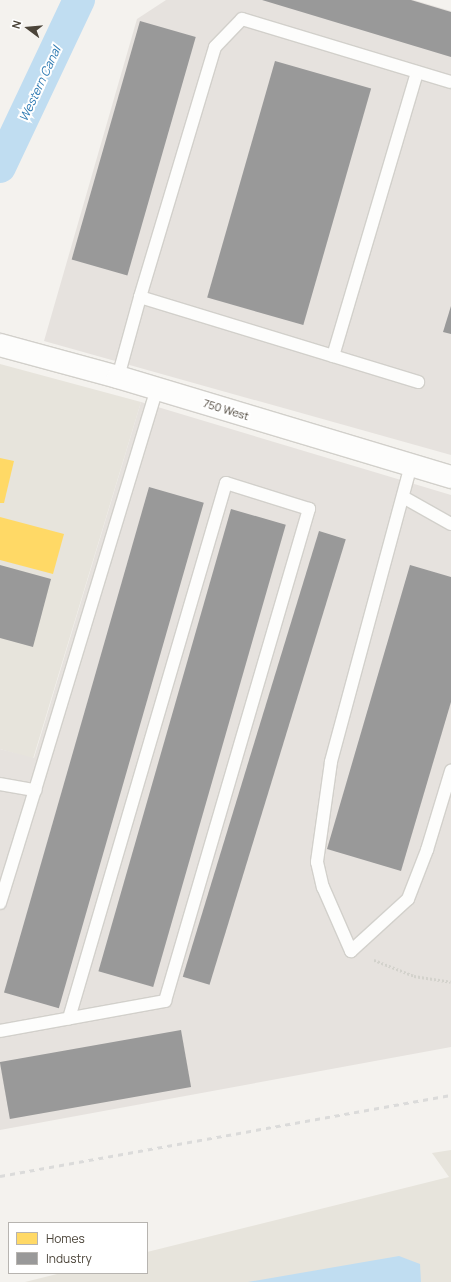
<!DOCTYPE html>
<style>
body{margin:0}
#map{position:relative;width:451px;height:1282px;overflow:hidden;background:#f4f2ee;font-family:Manrope,sans-serif}
div>[style]{position:absolute}
.residential>*{inset:0;background:#e7e4dc}
.industrial>*{inset:0;background:#e6e2de}
.water>*{inset:0;background:#c0ddf1}
.homes>*{inset:0;background:#ffd966}
.industry>*{inset:0;background:#999;transform-origin:0 0}
.canal>*{height:32px;margin:-16px;padding:0 16px;transform-origin:16px;border-radius:16px;background:#c0ddf1}
.path>*{height:2.5px;margin-top:-1.25px;transform-origin:0;background:repeating-linear-gradient(90deg,#d3d2cc 0 2px,transparent 0 4px)}
.roads{filter:drop-shadow(1px 0 #d2d0cb) drop-shadow(-1px 0 #d2d0cb) drop-shadow(0 1px #d2d0cb) drop-shadow(0 -1px #d2d0cb)}
.service>*{height:12px;margin:-6px;padding:0 6px;transform-origin:6px;border-radius:6px;background:#fdfdfc}
.tertiary>*{height:22px;margin:-11px;padding:0 11px;transform-origin:11px;border-radius:11px;background:#fdfdfc}
.rail>*{height:3px;margin-top:-1.5px;transform-origin:0;background:repeating-linear-gradient(90deg,#dbdbda 0 5px,transparent 0 10px)}
span{translate:-50% -50%;white-space:nowrap;text-align:center;line-height:1.15;-webkit-text-stroke:4px #fff;paint-order:stroke}
.street-label{font-size:11px;color:#4b4439}
.water-label{font-size:12px;color:#2e7ab2;font-style:italic}
.legend{position:absolute;left:8px;top:1222px;width:140px;height:52px;box-sizing:border-box;background:#fff;border:1px solid #b7b4b0;margin:0;padding:5px 7px;list-style:none;font-size:12px;color:#4b4439}
.legend li{display:flex;align-items:center;gap:8px;height:20px}
.legend b{width:20px;border:1px solid #b7b4b0}
.north{position:absolute;left:8px;top:8px;width:40px;height:40px;-webkit-text-stroke:3px #fff;paint-order:stroke;rotate:286deg;font-size:11px;font-weight:700;line-height:16px;text-align:center;color:#4b4439}
.north::after{content:'';display:block;margin:auto;width:14px;height:18px;background:#4b4439;clip-path:polygon(50% 0,100% 100%,50% 72%,0 100%)}
</style>
<div id="map">
<div class="residential">
<div style="clip-path:polygon(0 364px,141px 402px,33px 759px,0 749px)"></div>
<div style="clip-path:polygon(451px 1150px,451px 1282px,25px 1282px,61px 1273px,147px 1273px,147px 1252px,449px 1177px,432px 1153px)"></div>
</div>
<div class="industrial">
<div style="clip-path:polygon(166px 0,414px 0,451px 11px,451px 455px,44px 341px,137px 19px)"></div>
<div style="clip-path:polygon(141px 402px,451px 495px,451px 1047px,0 1130px,0 749px,34px 758px)"></div>
</div>
<div class="water">
<div style="clip-path:polygon(399px 1256px,420px 1264px,421px 1282px,248px 1282px)"></div>
</div>
<div class="homes">
<div style="clip-path:polygon(0 458px,14px 461px,4px 503px,0 503px)"></div>
<div style="clip-path:polygon(0 517px,64px 534px,53px 574px,0 560px)"></div>
</div>
<div class="industry">
<div style="clip-path:polygon(262px 0,411px 0,451px 12px,451px 57px)"></div>
<div style="left:140px;top:21px;width:58px;height:248px;rotate:16deg"></div>
<div style="left:275px;top:61px;width:100px;height:246px;rotate:16deg"></div>
<div style="clip-path:polygon(451px 306px,451px 334px,443px 332px)"></div>
<div style="left:149px;top:487px;width:57px;height:526px;rotate:16deg"></div>
<div style="left:231px;top:509px;width:57px;height:481px;rotate:16deg"></div>
<div style="left:319px;top:531px;width:28px;height:466px;rotate:17deg"></div>
<div style="clip-path:polygon(0 565px,51px 579px,33px 647px,0 638px)"></div>
<div style="clip-path:polygon(410px 565px,451px 577px,451px 702px,401px 871px,327px 849px)"></div>
<div style="left:181px;top:1030px;width:58px;height:184px;rotate:80deg"></div>
</div>
<div class="canal">
<div style="left:0;top:167px;width:185px;rotate:-64.7deg"></div>
</div>
<div class="path">
<div style="left:374px;top:960px;width:43px;rotate:21.8deg"></div>
<div style="left:414px;top:976px;width:37px;rotate:9deg"></div>
</div>
<div class="roads">
<div class="service">
<div style="left:140px;top:297px;width:291px;rotate:17deg"></div>
<div style="left:333px;top:356px;width:296px;rotate:-73.5deg"></div>
<div style="left:118px;top:377px;width:83px;rotate:-74.6deg"></div>
<div style="left:140px;top:297px;width:261px;rotate:-73.3deg"></div>
<div style="left:215px;top:47px;width:39px;rotate:-46deg"></div>
<div style="left:242px;top:19px;width:218px;rotate:16.8deg"></div>
<div style="left:411px;top:465px;width:308px;rotate:105.1deg"></div>
<div style="left:331px;top:762px;width:101px;rotate:98deg"></div>
<div style="left:317px;top:862px;width:26px;rotate:77deg"></div>
<div style="left:323px;top:887px;width:70px;rotate:66.4deg"></div>
<div style="left:351px;top:951px;width:77px;rotate:-42.4deg"></div>
<div style="left:408px;top:899px;width:53px;rotate:-68.8deg"></div>
<div style="left:427px;top:850px;width:83px;rotate:-73.1deg"></div>
<div style="left:403px;top:497px;width:55px;rotate:29.4deg"></div>
<div style="left:0;top:784px;width:36px;rotate:10deg"></div>
<div style="left:35px;top:790px;width:419px;rotate:-73.1deg"></div>
<div style="left:0;top:903px;width:118px;rotate:-72.8deg"></div>
<div style="left:0;top:1031px;width:168px;rotate:-10.3deg"></div>
<div style="left:165px;top:1001px;width:513px;rotate:-73.69deg"></div>
<div style="left:309px;top:509px;width:87px;rotate:-162.6deg"></div>
<div style="left:226px;top:483px;width:558px;rotate:106.35deg"></div>
</div>
<div class="tertiary">
<div style="left:0;top:345px;width:122px;rotate:15.2deg"></div>
<div style="left:118px;top:377px;width:348px;rotate:16.7deg"></div>
</div>
</div>
<div class="rail">
<div style="left:0;top:1176px;width:458px;rotate:-10.2deg"></div>
</div>
<div class="street-label">
<span style="left:226px;top:410px;rotate:17deg">750 West</span>
</div>
<div class="water-label">
<span style="left:40px;top:84px;rotate:-65deg">Western Canal</span>
</div>
<ul class="legend">
<li><b style="height:11px;background:#ffd966"></b>Homes</li>
<li><b style="height:11px;background:#999"></b>Industry</li>
</ul>
<div class="north">N</div>
</div>
